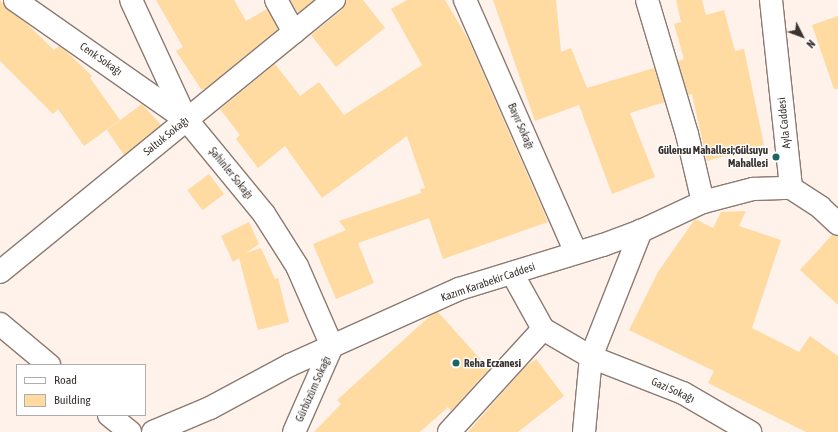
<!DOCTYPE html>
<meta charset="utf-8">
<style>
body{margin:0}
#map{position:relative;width:838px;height:432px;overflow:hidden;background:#fef2eb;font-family:"Asap Condensed",sans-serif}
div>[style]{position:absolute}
.building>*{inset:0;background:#ffdaa1;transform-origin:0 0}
.roads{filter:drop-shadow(1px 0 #8b7a71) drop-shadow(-1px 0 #8b7a71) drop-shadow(0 1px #8b7a71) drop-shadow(0 -1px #8b7a71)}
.street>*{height:22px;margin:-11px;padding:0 11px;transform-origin:11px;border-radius:11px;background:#fff}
.secondary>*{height:22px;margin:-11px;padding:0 11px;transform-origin:11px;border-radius:11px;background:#fff}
.dots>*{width:11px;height:11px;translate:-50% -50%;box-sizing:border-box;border:2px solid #fff;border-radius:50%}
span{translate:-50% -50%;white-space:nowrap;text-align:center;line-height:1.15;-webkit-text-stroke:3px #fff;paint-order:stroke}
.street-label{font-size:11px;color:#3a332f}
.poi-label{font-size:11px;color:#3a332f;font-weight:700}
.right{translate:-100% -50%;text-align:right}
.left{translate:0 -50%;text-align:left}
.legend{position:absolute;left:16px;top:364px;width:130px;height:52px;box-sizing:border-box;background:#fff;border:1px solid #b0adac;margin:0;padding:5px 7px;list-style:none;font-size:12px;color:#3a332f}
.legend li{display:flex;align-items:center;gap:8px;height:20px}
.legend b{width:20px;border:1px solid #b0adac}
.north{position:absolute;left:782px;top:16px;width:40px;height:40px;-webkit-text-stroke:3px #fff;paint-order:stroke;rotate:132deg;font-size:11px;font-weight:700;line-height:16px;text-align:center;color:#3a332f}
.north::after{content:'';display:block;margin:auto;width:14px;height:18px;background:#3a332f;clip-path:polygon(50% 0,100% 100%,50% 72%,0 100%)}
</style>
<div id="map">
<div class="building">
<div style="clip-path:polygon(0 0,8px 10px,26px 23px,54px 50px,59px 46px,68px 53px,92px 76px,90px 78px,120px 120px,84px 146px,58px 109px,53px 114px,0 61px)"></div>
<div style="clip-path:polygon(156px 0,234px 0,246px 21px,267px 9px,278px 29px,205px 89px,201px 89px,176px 51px,183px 47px)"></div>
<div style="clip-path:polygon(290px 0,314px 0,298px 13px)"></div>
<div style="clip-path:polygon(346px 0,363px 0,385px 28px,336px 67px,311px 35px,342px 10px)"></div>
<div style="clip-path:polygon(407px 0,445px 0,468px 39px,548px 222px,443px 259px,429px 218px,358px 243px,374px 283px,336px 299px,313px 244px,346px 230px,339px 221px,421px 193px,420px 189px,425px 188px,407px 136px,322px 198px,285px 146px,258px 168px,236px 139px,240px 135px,220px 109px,275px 64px,300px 96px,319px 82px,344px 115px,422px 65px,391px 9px)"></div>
<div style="clip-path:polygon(493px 0,556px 0,561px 52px,571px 48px,587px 88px,654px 68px,665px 102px,630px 113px,655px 177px,612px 194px,579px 105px,535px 121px)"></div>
<div style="clip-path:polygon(676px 0,702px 0,706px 15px,724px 10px,735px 51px,744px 49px,764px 145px,707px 161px,692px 94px,688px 95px,678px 61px,684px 59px,674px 24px,681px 22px)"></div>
<div style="clip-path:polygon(838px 16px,838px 89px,834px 89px,812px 25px)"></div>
<div style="clip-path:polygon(142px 104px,161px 125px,124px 155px,107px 130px)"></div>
<div style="left:209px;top:174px;width:25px;height:27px;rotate:53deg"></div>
<div style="clip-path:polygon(746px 211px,739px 226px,781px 240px,752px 328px,799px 352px,810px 336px,838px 356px,838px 432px,806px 432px,708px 383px,714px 371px,629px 330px,658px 272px,695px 219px,713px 228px,721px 212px)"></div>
<div style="clip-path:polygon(249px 222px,259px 244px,246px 253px,261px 248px,275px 279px,278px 278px,289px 322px,258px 330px,239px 258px,233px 262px,221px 236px)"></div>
<div style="clip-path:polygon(832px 235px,838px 236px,838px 305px,800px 270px)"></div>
<div style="clip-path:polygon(438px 312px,489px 369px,451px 411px,448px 407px,420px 432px,314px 432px,341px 404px,337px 400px,430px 316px)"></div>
<div style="clip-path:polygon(536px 359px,564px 396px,518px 432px,468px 432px,525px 367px)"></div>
</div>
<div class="roads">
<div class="street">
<div style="left:15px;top:0;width:208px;rotate:35deg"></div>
<div style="left:131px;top:0;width:131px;rotate:65.2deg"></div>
<div style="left:186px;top:119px;width:123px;rotate:50.6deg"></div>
<div style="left:264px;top:214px;width:62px;rotate:57.6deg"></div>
<div style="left:297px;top:266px;width:87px;rotate:66.4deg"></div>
<div style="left:332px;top:346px;width:94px;rotate:113.8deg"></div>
<div style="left:276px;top:0;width:37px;rotate:61deg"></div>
<div style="left:465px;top:0;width:276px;rotate:66.3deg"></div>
<div style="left:647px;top:0;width:140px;rotate:73.4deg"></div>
<div style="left:687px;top:134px;width:70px;rotate:76.8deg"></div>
<div style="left:771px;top:0;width:189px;rotate:83.9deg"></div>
<div style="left:0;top:272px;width:431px;rotate:-39.2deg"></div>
<div style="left:591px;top:357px;width:99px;rotate:21.4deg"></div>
<div style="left:683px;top:393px;width:78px;rotate:30.2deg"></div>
<div style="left:449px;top:432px;width:139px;rotate:-47.6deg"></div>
</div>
<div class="secondary">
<div style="left:512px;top:273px;width:64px;rotate:61deg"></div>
<div style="left:543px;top:329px;width:56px;rotate:30.3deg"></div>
<div style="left:0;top:324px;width:64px;rotate:39.9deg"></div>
<div style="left:109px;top:415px;width:27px;rotate:39deg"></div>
<div style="left:153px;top:432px;width:62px;rotate:-22.8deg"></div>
<div style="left:210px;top:408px;width:91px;rotate:-28.3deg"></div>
<div style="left:290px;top:365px;width:185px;rotate:-24.2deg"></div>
<div style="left:459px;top:289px;width:151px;rotate:-17deg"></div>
<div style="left:603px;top:245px;width:40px;rotate:-20.2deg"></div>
<div style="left:641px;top:231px;width:68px;rotate:-25.1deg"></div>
<div style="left:703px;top:202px;width:52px;rotate:-14.6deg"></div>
<div style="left:753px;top:189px;width:38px;rotate:-2deg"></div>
<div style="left:791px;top:188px;width:35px;rotate:33deg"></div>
<div style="left:820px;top:207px;width:25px;rotate:43deg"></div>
<div style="left:584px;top:432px;width:75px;rotate:-84.7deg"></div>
<div style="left:591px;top:357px;width:136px;rotate:-68.4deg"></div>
</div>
</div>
<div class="dots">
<div style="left:776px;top:157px;background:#186666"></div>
<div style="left:456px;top:363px;background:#186666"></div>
</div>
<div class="street-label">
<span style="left:101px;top:59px;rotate:35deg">Cenk Sokağı</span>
<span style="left:784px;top:123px;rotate:-96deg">Ayla Caddesi</span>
<span style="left:521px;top:126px;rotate:66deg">Bayır Sokağı</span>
<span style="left:166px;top:136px;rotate:-39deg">Saltuk Sokağı</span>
<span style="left:231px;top:173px;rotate:51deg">Şahinler Sokağı</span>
<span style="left:488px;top:282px;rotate:-19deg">Kazım Karabekir Caddesi</span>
<span style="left:313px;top:389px;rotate:-66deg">Gürbüzüm Sokağı</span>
<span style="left:673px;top:390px;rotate:24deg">Gazi Sokağı</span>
</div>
<div class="poi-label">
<span class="right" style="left:768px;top:157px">Gülensu Mahallesi;Gülsuyu<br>Mahallesi</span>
<span class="left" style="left:464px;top:363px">Reha Eczanesi</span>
</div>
<ul class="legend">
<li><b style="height:5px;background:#fff"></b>Road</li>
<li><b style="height:11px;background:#ffdaa1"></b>Building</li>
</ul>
<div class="north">N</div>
</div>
